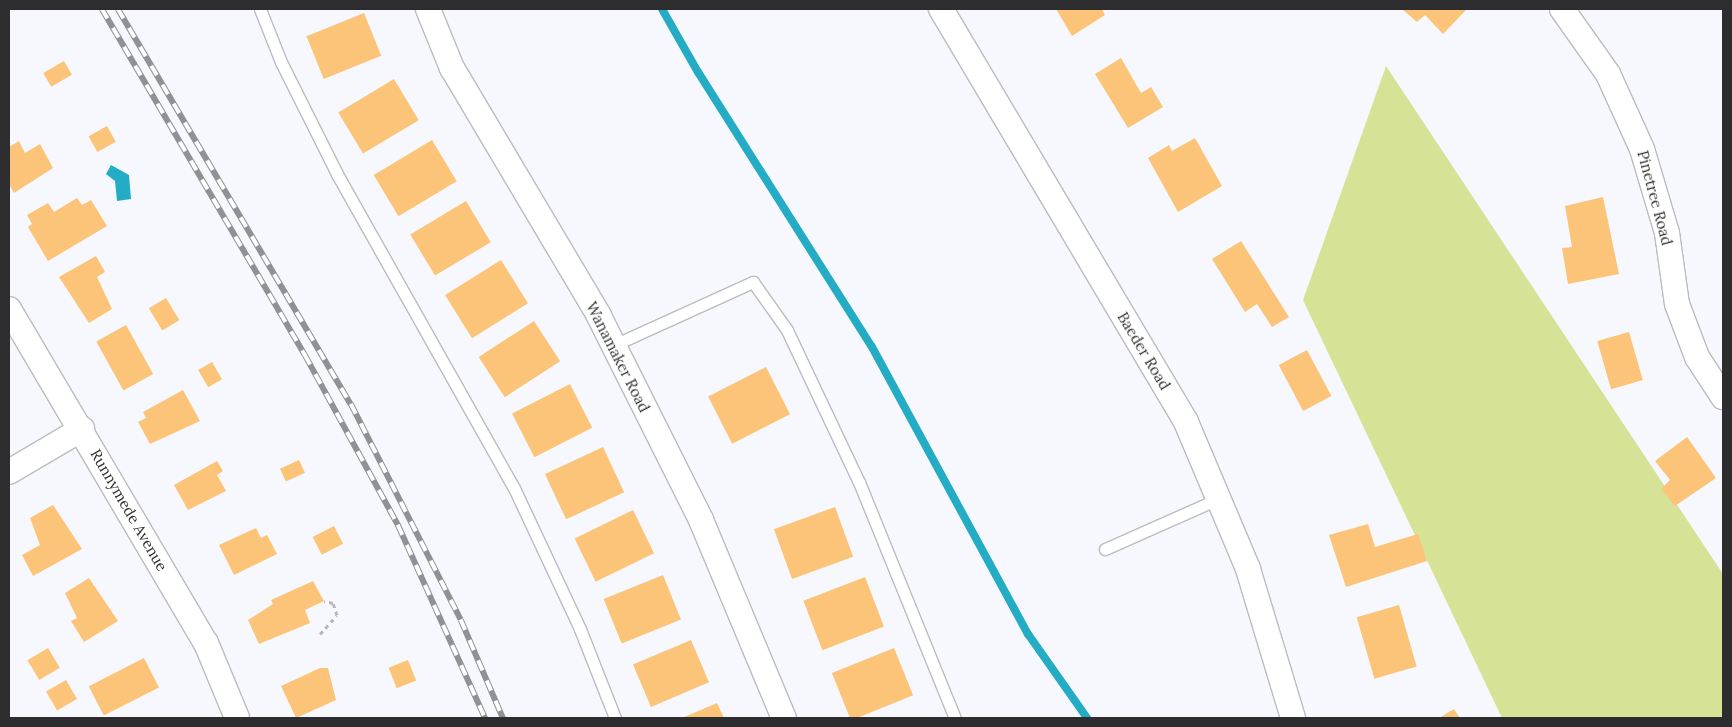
<!DOCTYPE html>
<style>
body{margin:0}
#map{position:relative;width:1732px;height:727px;overflow:hidden;background:#f7f8fd;font-family:Lora,serif}
div>[style]{position:absolute}
.green>*{inset:0;background:#d6e295}
.water>*{inset:0;background:#24acc5}
.stream>*{height:8px;margin:-4px;padding:0 4px;transform-origin:4px;border-radius:4px;background:#24acc5}
.building>*{inset:0;background:#fbc478;transform-origin:0 0}
.path>*{height:3px;margin-top:-1.5px;transform-origin:0;background:repeating-linear-gradient(90deg,#b9b9bd 0 4px,transparent 0 8px)}
.roads{filter:drop-shadow(1px 0 #bbbcc0) drop-shadow(-1px 0 #bbbcc0) drop-shadow(0 1px #bbbcc0) drop-shadow(0 -1px #bbbcc0)}
.service>*{height:11px;margin:-5.5px;padding:0 5.5px;transform-origin:5.5px;border-radius:5.5px;background:#fff}
.minor>*{height:24px;margin:-12px;padding:0 12px;transform-origin:12px;border-radius:12px;background:#fff}
.rail>*{height:5.5px;margin-top:-2.75px;transform-origin:0;background:repeating-linear-gradient(90deg,#fff 0 11px,#919195 0 22px);box-sizing:border-box;border-block:1px solid #919195}
span{translate:-50% -50%;white-space:nowrap;text-align:center;line-height:1.15;-webkit-text-stroke:4px #fff;paint-order:stroke}
.street-label{font-size:15px;color:#2d2d2f}
.frame{position:absolute;inset:0;border:10px solid #2d2d2f;pointer-events:none}
</style>
<div id="map">
<div class="green">
<div style="clip-path:polygon(1386px 66px,1723px 574px,1723px 718px,1502px 718px,1303px 300px)"></div>
</div>
<div class="water">
<div style="clip-path:polygon(111px 165px,129px 175px,131px 199px,117px 201px,115px 181px,106px 174px)"></div>
</div>
<div class="stream">
<div style="left:662px;top:9px;width:73px;rotate:60.3deg"></div>
<div style="left:698px;top:72px;width:325px;rotate:57.7deg"></div>
<div style="left:872px;top:347px;width:327px;rotate:61.5deg"></div>
<div style="left:1028px;top:634px;width:103px;rotate:54.9deg"></div>
</div>
<div class="building">
<div style="clip-path:polygon(1056px 9px,1102px 9px,1105px 15px,1072px 36px)"></div>
<div style="clip-path:polygon(1402px 9px,1467px 9px,1443px 34px,1425px 15px,1417px 22px)"></div>
<div style="left:364px;top:13px;width:46px;height:62px;rotate:68deg"></div>
<div style="clip-path:polygon(1121px 58px,1141px 93px,1151px 87px,1163px 107px,1128px 128px,1095px 74px)"></div>
<div style="left:64px;top:61px;width:16px;height:24px;rotate:60deg"></div>
<div style="left:394px;top:79px;width:48px;height:65px;rotate:59deg"></div>
<div style="left:107px;top:126px;width:18px;height:21px;rotate:61deg"></div>
<div style="clip-path:polygon(1195px 138px,1222px 186px,1178px 212px,1148px 158px,1169px 145px,1172px 151px)"></div>
<div style="left:432px;top:140px;width:48px;height:68px;rotate:59deg"></div>
<div style="clip-path:polygon(19px 141px,25px 153px,40px 144px,53px 168px,14px 193px,9px 184px,9px 147px)"></div>
<div style="clip-path:polygon(1603px 197px,1619px 274px,1568px 284px,1562px 248px,1572px 247px,1565px 206px)"></div>
<div style="clip-path:polygon(77px 198px,82px 205px,91px 200px,107px 226px,48px 261px,28px 227px,32px 224px,27px 215px,48px 203px,54px 212px)"></div>
<div style="left:466px;top:201px;width:48px;height:65px;rotate:59deg"></div>
<div style="clip-path:polygon(1241px 241px,1289px 317px,1272px 327px,1257px 304px,1245px 312px,1212px 259px)"></div>
<div style="clip-path:polygon(96px 256px,105px 272px,97px 277px,112px 309px,89px 323px,59px 277px)"></div>
<div style="left:501px;top:260px;width:51px;height:66px;rotate:58deg"></div>
<div style="left:166px;top:298px;width:26px;height:20px;rotate:59deg"></div>
<div style="left:534px;top:321px;width:48px;height:66px;rotate:57deg"></div>
<div style="left:126px;top:325px;width:56px;height:34px;rotate:61deg"></div>
<div style="left:1629px;top:332px;width:50px;height:33px;rotate:74deg"></div>
<div style="left:1307px;top:350px;width:52px;height:32px;rotate:62deg"></div>
<div style="left:212px;top:362px;width:20px;height:16px;rotate:60deg"></div>
<div style="left:766px;top:367px;width:53px;height:65px;rotate:63deg"></div>
<div style="left:570px;top:384px;width:49px;height:65px;rotate:63deg"></div>
<div style="clip-path:polygon(183px 390px,200px 421px,150px 444px,138px 422px,146px 418px,143px 412px)"></div>
<div style="clip-path:polygon(1687px 437px,1716px 478px,1675px 506px,1661px 489px,1670px 480px,1655px 461px)"></div>
<div style="left:603px;top:447px;width:50px;height:64px;rotate:65deg"></div>
<div style="left:299px;top:460px;width:14px;height:21px;rotate:65deg"></div>
<div style="clip-path:polygon(217px 461px,223px 471px,217px 475px,226px 491px,188px 510px,174px 485px)"></div>
<div style="clip-path:polygon(53px 505px,82px 549px,33px 576px,22px 555px,40px 545px,30px 518px)"></div>
<div style="left:835px;top:507px;width:53px;height:65px;rotate:70deg"></div>
<div style="left:633px;top:510px;width:48px;height:65px;rotate:64deg"></div>
<div style="clip-path:polygon(1368px 524px,1375px 547px,1418px 534px,1427px 561px,1346px 587px,1329px 535px)"></div>
<div style="left:334px;top:526px;width:20px;height:24px;rotate:63deg"></div>
<div style="clip-path:polygon(256px 528px,261px 538px,267px 535px,277px 554px,234px 575px,219px 545px)"></div>
<div style="left:663px;top:575px;width:48px;height:64px;rotate:68deg"></div>
<div style="left:865px;top:577px;width:53px;height:66px;rotate:69deg"></div>
<div style="clip-path:polygon(89px 578px,118px 621px,84px 642px,71px 621px,77px 618px,65px 593px)"></div>
<div style="clip-path:polygon(313px 581px,324px 601px,305px 610px,310px 623px,259px 644px,248px 620px,273px 604px,271px 600px)"></div>
<div style="left:1399px;top:605px;width:64px;height:44px;rotate:74deg"></div>
<div style="left:691px;top:640px;width:46px;height:63px;rotate:67deg"></div>
<div style="left:48px;top:648px;width:23px;height:24px;rotate:59deg"></div>
<div style="left:894px;top:648px;width:51px;height:67px;rotate:68deg"></div>
<div style="left:144px;top:658px;width:33px;height:62px;rotate:63deg"></div>
<div style="left:408px;top:660px;width:22px;height:21px;rotate:68deg"></div>
<div style="clip-path:polygon(320px 668px,328px 668px,336px 700px,296px 718px,281px 686px)"></div>
<div style="left:66px;top:680px;width:22px;height:23px;rotate:60deg"></div>
<div style="clip-path:polygon(717px 703px,724px 718px,682px 718px)"></div>
<div style="clip-path:polygon(1454px 709px,1460px 718px,1439px 718px)"></div>
</div>
<div class="path">
<div style="left:320px;top:634px;width:25px;rotate:-48deg"></div>
<div style="left:337px;top:615px;width:13px;rotate:-108deg"></div>
<div style="left:333px;top:603px;width:9px;rotate:-167deg"></div>
</div>
<div class="roads">
<div class="service">
<div style="left:260px;top:9px;width:57px;rotate:68.4deg"></div>
<div style="left:281px;top:62px;width:125px;rotate:63.4deg"></div>
<div style="left:337px;top:174px;width:360px;rotate:60.6deg"></div>
<div style="left:514px;top:488px;width:156px;rotate:64.9deg"></div>
<div style="left:580px;top:629px;width:96px;rotate:68.5deg"></div>
<div style="left:614px;top:345px;width:153px;rotate:-24.4deg"></div>
<div style="left:753px;top:282px;width:59px;rotate:54.7deg"></div>
<div style="left:787px;top:330px;width:168px;rotate:64.7deg"></div>
<div style="left:859px;top:482px;width:255px;rotate:67.9deg"></div>
<div style="left:1105px;top:549px;width:124px;rotate:-23.9deg"></div>
</div>
<div class="minor">
<div style="left:428px;top:9px;width:64px;rotate:67.9deg"></div>
<div style="left:452px;top:68px;width:288px;rotate:59.3deg"></div>
<div style="left:599px;top:316px;width:228px;rotate:63.4deg"></div>
<div style="left:701px;top:520px;width:215px;rotate:67.3deg"></div>
<div style="left:941px;top:9px;width:480px;rotate:59.3deg"></div>
<div style="left:1186px;top:422px;width:160px;rotate:67.1deg"></div>
<div style="left:1248px;top:569px;width:156px;rotate:73.2deg"></div>
<div style="left:1562px;top:9px;width:80px;rotate:54.7deg"></div>
<div style="left:1608px;top:74px;width:82px;rotate:65.6deg"></div>
<div style="left:1642px;top:149px;width:88px;rotate:73.4deg"></div>
<div style="left:1667px;top:233px;width:72px;rotate:82deg"></div>
<div style="left:1677px;top:304px;width:57px;rotate:69.3deg"></div>
<div style="left:1697px;top:357px;width:48px;rotate:57deg"></div>
<div style="left:9px;top:309px;width:388px;rotate:59.5deg"></div>
<div style="left:206px;top:643px;width:81px;rotate:67.5deg"></div>
<div style="left:9px;top:472px;width:85px;rotate:-30.5deg"></div>
</div>
</div>
<div class="rail">
<div style="left:102px;top:9px;width:401px;rotate:59.6deg"></div>
<div style="left:305px;top:355px;width:194px;rotate:61.3deg"></div>
<div style="left:398px;top:525px;width:212px;rotate:65.7deg"></div>
<div style="left:118px;top:9px;width:459px;rotate:59.5deg"></div>
<div style="left:351px;top:404px;width:242px;rotate:63deg"></div>
<div style="left:461px;top:620px;width:107px;rotate:66.8deg"></div>
</div>
<div class="street-label">
<span style="left:1655px;top:198px;rotate:75deg">Pinetree Road</span>
<span style="left:1144px;top:351px;rotate:59deg">Baeder Road</span>
<span style="left:618px;top:357px;rotate:63deg">Wanamaker Road</span>
<span style="left:129px;top:510px;rotate:60deg">Runnymede Avenue</span>
</div>
<div class="frame"></div>
</div>
